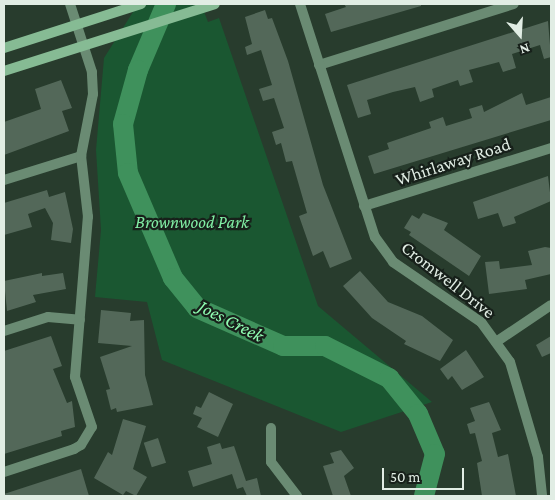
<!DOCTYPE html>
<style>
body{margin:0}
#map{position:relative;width:555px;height:500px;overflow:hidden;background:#283c2d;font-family:"Crimson Pro",serif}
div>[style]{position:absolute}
.green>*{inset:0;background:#1a5731}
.river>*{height:20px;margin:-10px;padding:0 10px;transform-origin:10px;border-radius:10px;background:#3f915c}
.building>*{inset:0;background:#536859;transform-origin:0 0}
.minor>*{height:10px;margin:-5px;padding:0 5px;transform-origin:5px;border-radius:5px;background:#6a8b73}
.tertiary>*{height:10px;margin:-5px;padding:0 5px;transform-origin:5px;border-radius:5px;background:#6a8b73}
.secondary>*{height:10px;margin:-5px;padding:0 5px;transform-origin:5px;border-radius:5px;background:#86bb94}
span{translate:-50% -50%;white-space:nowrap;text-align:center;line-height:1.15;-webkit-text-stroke:4.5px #17201a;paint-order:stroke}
.street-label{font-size:18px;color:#e1ede4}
.park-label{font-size:18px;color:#81eea4;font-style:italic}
.water-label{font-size:19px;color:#90fdb2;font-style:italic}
.frame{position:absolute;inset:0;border:5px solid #e1ede4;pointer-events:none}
.north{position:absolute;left:495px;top:10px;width:50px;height:50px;-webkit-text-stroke:4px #17201a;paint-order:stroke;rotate:161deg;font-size:14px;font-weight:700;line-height:20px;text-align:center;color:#e1ede4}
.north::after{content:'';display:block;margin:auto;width:18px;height:22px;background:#e1ede4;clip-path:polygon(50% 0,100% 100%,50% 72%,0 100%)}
.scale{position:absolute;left:382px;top:468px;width:82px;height:22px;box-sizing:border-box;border:2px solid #e1ede4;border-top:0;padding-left:6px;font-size:15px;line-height:18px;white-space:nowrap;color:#e1ede4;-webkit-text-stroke:4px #17201a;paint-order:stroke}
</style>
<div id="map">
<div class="green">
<div style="clip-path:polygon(138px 4px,201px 4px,208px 22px,219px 18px,318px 306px,432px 402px,341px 432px,162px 360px,147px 302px,95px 297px,101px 230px,96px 150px,104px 58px)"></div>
</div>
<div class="river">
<div style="left:166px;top:4px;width:72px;rotate:113deg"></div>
<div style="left:138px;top:70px;width:56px;rotate:105.5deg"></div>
<div style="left:123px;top:124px;width:49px;rotate:84.2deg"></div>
<div style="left:128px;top:173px;width:114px;rotate:66.8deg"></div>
<div style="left:173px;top:278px;width:38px;rotate:51deg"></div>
<div style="left:197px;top:308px;width:94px;rotate:23.8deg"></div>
<div style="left:283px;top:346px;width:42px"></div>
<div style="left:325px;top:346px;width:72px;rotate:26.6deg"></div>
<div style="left:389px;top:378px;width:46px;rotate:51.1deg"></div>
<div style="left:418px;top:414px;width:43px;rotate:67deg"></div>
<div style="left:435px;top:454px;width:43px;rotate:104.7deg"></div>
</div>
<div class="building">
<div style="clip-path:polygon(344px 4px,421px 4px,421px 6px,331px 32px,325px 14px,346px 7px)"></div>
<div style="clip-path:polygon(265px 10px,268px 19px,272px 18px,288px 61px,323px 185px,352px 259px,330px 268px,323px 251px,313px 256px,299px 216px,307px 213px,292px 161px,286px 162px,281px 143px,276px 145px,272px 132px,284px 128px,274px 98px,263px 101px,259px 89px,272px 85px,261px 50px,247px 55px,245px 47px,252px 44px,245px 17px)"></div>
<div style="clip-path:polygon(548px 21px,551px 57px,544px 59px,540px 45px,512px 54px,516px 68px,503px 72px,499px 62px,469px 70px,473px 82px,460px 86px,458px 80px,432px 89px,434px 97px,420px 102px,415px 87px,393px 92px,367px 100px,371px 114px,358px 118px,347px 85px)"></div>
<div style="clip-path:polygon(61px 80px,72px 108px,62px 111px,69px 131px,4px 155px,4px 122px,41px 109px,35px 89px)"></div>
<div style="clip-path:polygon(522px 93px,526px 105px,551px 97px,551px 120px,374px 174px,368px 156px,389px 149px,387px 143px,431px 128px,429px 122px,443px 117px,446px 126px,472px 118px,469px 109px,482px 105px,484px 112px)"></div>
<div style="clip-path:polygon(548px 176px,551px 201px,514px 217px,516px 223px,503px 227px,498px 213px,478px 219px,473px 202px)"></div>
<div style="clip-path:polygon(47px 190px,49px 197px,65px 192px,73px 229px,71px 243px,51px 240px,53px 223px,45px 208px,28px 214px,32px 227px,4px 235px,4px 203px)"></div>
<div style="clip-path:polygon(423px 213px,448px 223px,444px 230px,481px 256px,469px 276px,409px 235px,411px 232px,404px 228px,412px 215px,419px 219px)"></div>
<div style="clip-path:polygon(545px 247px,551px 248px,551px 274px,525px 280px,527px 289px,489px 294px,485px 262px,499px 261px,500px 269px,532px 265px,528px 251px)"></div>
<div style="clip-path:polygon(360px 271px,388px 302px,422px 316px,453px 340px,440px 361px,404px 344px,406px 341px,372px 318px,343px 286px)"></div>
<div style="clip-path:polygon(42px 273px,42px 276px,63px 273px,66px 289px,33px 295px,36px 302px,7px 311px,4px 281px)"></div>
<div style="clip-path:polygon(101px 310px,131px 313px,130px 321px,144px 320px,145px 375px,153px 405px,117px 412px,116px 408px,111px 410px,106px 390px,110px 389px,100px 357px,132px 346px,98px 343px)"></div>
<div style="clip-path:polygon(51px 336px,62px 366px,53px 369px,67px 403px,72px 401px,75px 427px,61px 431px,62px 436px,4px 454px,4px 351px)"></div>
<div style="clip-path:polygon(551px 336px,551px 353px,542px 357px,536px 345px)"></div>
<div style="clip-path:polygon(466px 350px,484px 377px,462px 390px,452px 376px,448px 380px,440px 369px)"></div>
<div style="clip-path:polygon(209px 392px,233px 404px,218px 437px,197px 427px,202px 418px,193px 414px,196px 406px,201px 408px)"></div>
<div style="clip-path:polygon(489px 402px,501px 430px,492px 433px,498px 457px,508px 454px,516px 496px,482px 496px,477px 463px,482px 461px,475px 433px,470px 434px,467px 424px,475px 421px,470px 408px)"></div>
<div style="clip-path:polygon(123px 419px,146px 426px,133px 469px,147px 477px,136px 496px,126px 491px,123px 495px,94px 478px,108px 452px,112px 455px)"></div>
<div style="left:158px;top:438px;width:26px;height:15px;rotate:72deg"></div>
<div style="clip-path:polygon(220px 443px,222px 449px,234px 446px,246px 481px,257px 478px,261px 496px,247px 496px,243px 487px,237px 489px,232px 474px,193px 487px,188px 471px,212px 464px,207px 447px)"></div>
<div style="clip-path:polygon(341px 450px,354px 468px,344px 476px,351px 496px,333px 496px,323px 466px,334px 463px,330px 453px)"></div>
<div style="clip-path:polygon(81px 469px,89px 496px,4px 496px,4px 494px)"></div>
</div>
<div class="minor">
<div style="left:319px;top:65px;width:204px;rotate:-17.4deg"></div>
<div style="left:4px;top:180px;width:81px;rotate:-17.3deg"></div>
<div style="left:364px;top:206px;width:196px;rotate:-17.2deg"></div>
<div style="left:4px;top:331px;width:46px;rotate:-17.7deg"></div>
<div style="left:48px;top:317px;width:32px;rotate:5deg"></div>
<div style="left:496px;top:342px;width:66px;rotate:-33.9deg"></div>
<div style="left:271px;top:428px;width:34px;rotate:90deg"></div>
<div style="left:271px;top:462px;width:43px;rotate:52.6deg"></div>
<div style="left:4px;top:472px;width:74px;rotate:-18.2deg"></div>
<div style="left:74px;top:449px;width:8px;rotate:-30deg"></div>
<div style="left:81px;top:445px;width:21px;rotate:-59deg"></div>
<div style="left:92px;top:427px;width:53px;rotate:-108.8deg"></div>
<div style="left:75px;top:377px;width:161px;rotate:-85.4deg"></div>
<div style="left:88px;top:217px;width:61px;rotate:-96.5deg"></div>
<div style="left:81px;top:156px;width:63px;rotate:-79deg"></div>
<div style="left:93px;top:94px;width:22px;rotate:-93deg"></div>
<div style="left:92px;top:72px;width:71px;rotate:-107.9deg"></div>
</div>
<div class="tertiary">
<div style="left:300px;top:4px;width:245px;rotate:72.2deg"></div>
<div style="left:375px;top:237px;width:31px;rotate:54deg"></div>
<div style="left:393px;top:262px;width:107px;rotate:34.3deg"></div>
<div style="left:481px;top:322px;width:49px;rotate:54.1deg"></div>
<div style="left:510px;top:362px;width:99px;rotate:73.6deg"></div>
<div style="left:538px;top:457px;width:39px;rotate:84deg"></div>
</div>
<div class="secondary">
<div style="left:4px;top:48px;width:144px;rotate:-17.8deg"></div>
<div style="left:4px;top:71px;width:221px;rotate:-17.6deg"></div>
</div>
<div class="street-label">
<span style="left:453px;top:162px;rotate:-18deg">Whirlaway Road</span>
<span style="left:448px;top:280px;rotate:38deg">Cromwell Drive</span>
</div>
<div class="park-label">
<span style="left:192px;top:222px">Brownwood Park</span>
</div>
<div class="water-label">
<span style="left:231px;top:321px;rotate:27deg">Joes Creek</span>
</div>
<div class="frame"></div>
<div class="north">N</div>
<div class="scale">50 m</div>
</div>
